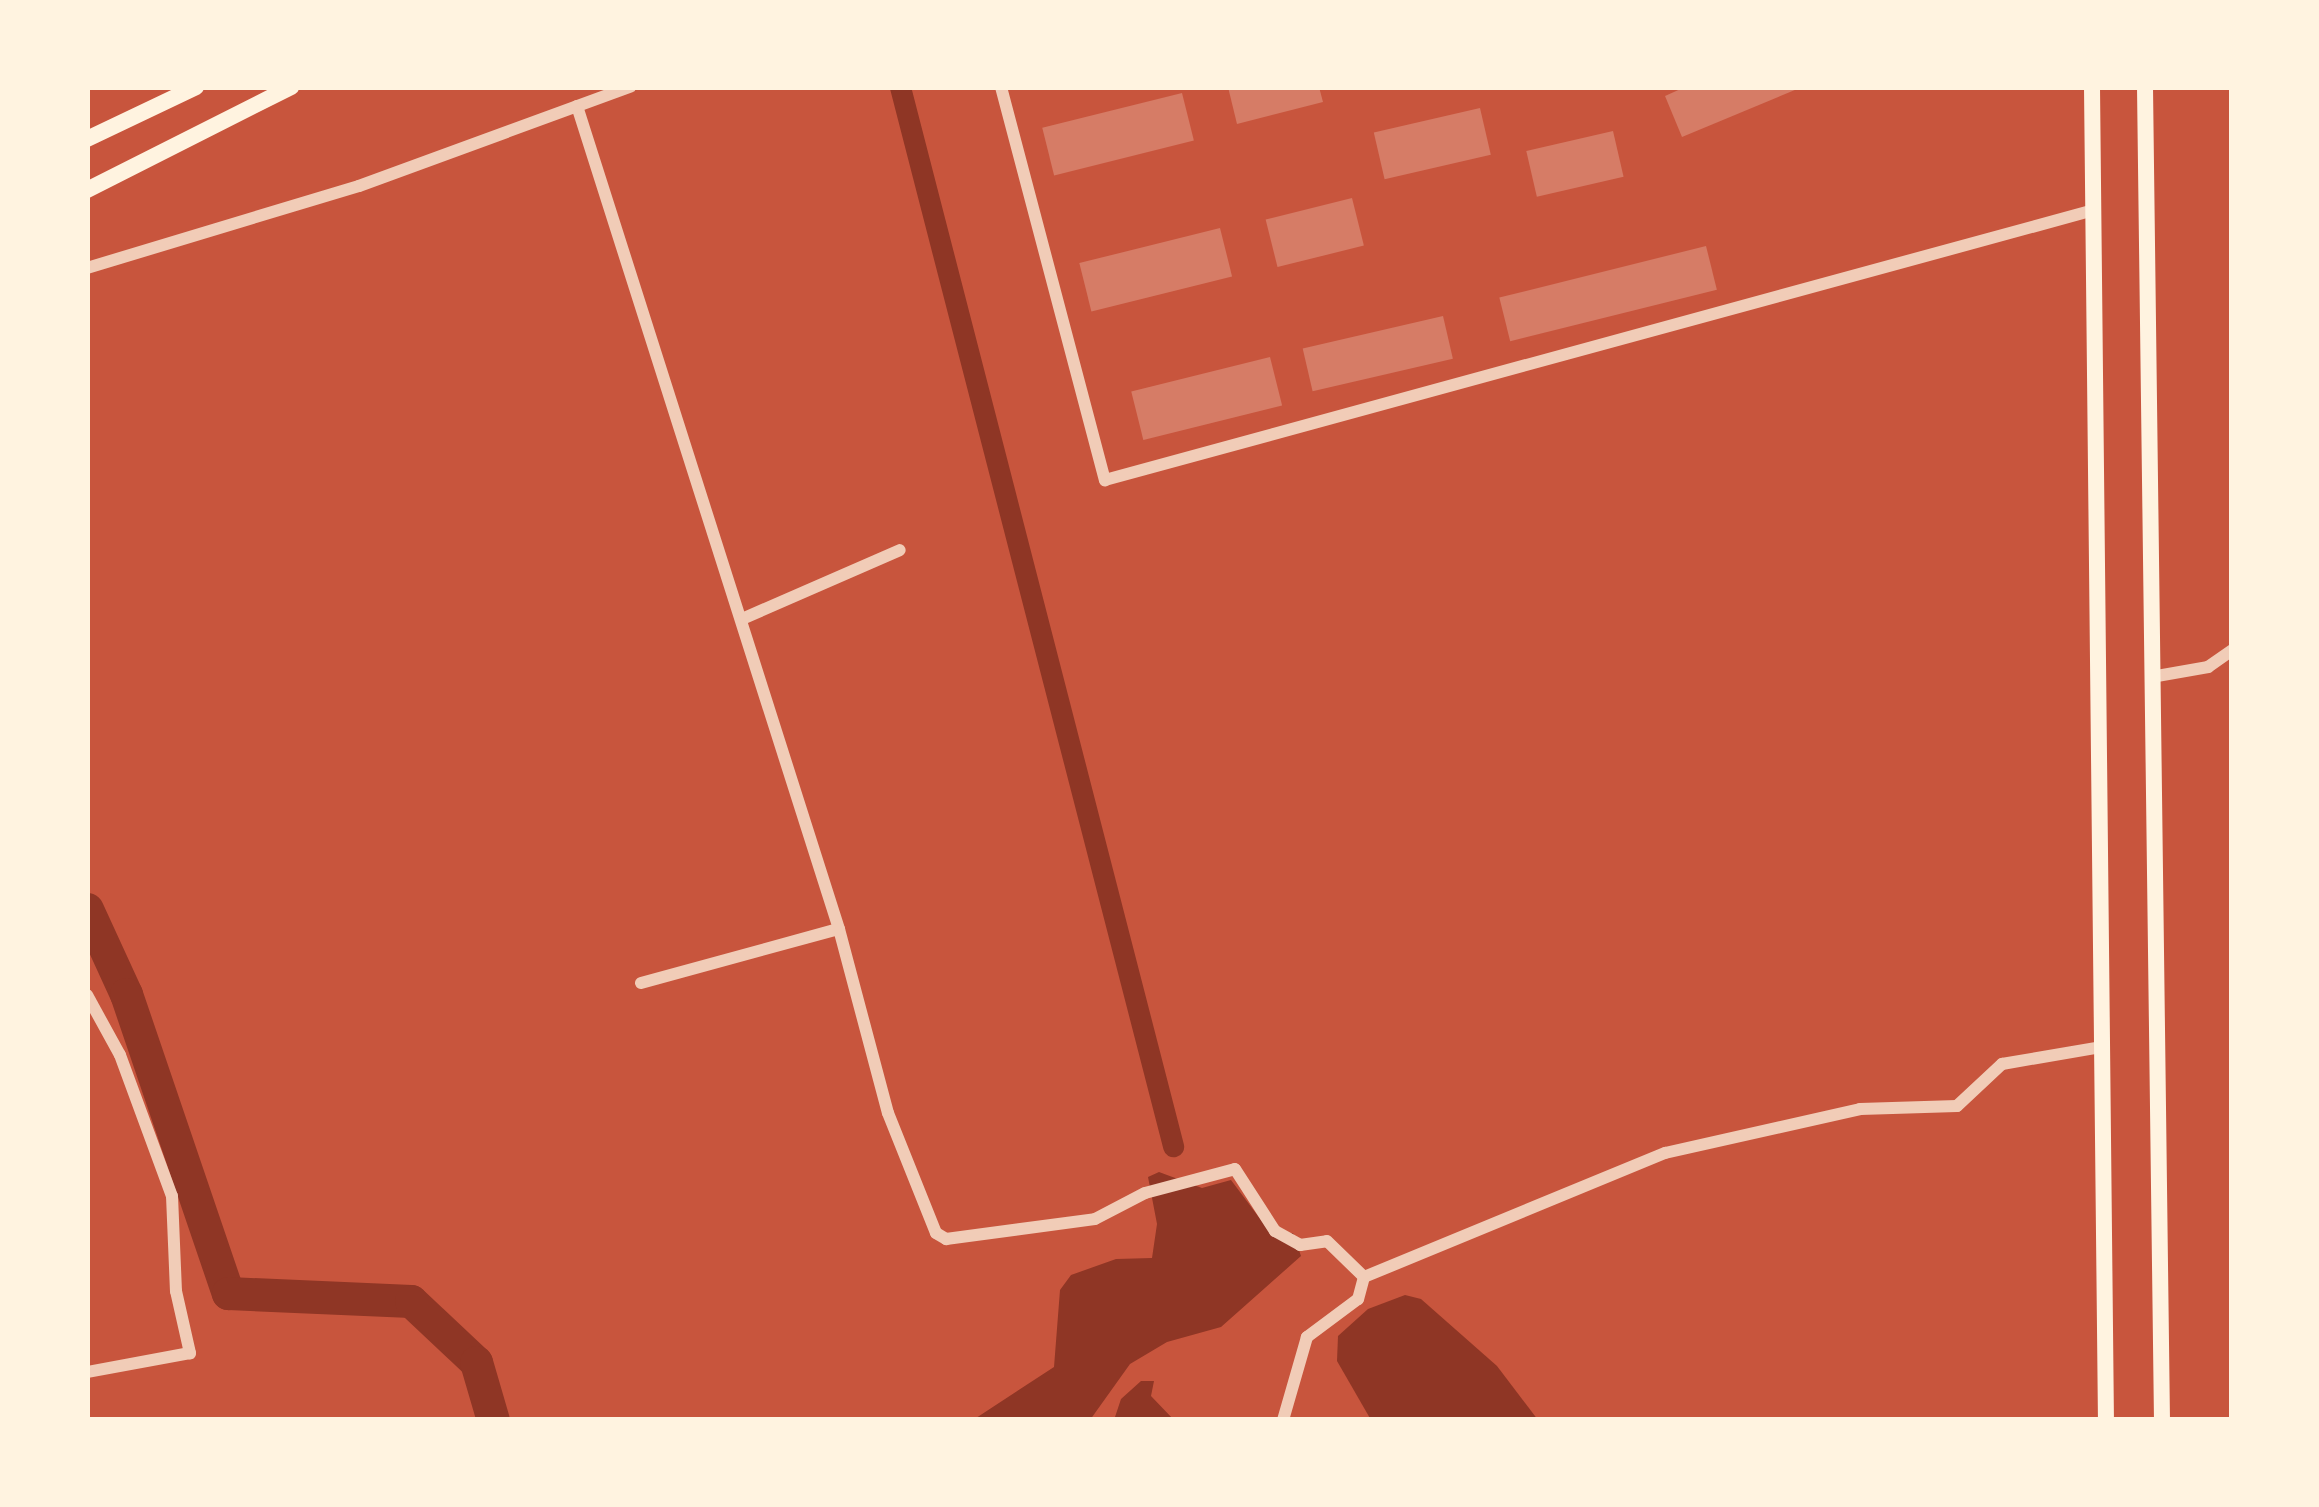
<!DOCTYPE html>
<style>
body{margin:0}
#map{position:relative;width:2319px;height:1507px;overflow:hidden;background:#c8553d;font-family:Mulish,sans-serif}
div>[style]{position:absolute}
.water>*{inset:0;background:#8f3625}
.canal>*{height:21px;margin:-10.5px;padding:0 10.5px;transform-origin:10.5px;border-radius:10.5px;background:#8f3625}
.river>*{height:33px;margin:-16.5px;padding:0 16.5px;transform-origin:16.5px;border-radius:16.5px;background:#8f3625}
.building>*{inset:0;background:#d67c66;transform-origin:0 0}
.minor>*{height:12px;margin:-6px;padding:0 6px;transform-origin:6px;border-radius:6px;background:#f1ccb7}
.secondary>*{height:16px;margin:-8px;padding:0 8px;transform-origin:8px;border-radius:8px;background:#fff3e0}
span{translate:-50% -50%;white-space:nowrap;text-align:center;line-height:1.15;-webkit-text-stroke:9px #fff3e0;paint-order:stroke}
.frame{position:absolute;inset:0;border:90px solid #fff3e0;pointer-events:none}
</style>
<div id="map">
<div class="water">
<div style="clip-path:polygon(1159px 1172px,1202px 1188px,1231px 1180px,1273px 1236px,1293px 1233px,1301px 1256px,1221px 1327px,1167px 1342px,1130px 1364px,1090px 1420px,973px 1420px,1054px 1367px,1060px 1290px,1071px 1275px,1116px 1259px,1152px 1258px,1157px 1224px,1148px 1177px)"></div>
<div style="clip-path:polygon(1405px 1295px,1421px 1299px,1497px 1366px,1538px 1420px,1371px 1420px,1337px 1361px,1338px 1336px,1368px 1309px)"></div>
<div style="clip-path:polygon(1141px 1381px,1154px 1381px,1151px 1396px,1174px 1420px,1114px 1420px,1121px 1399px)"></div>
</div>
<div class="canal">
<div style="left:900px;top:87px;width:1094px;rotate:75.54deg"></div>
</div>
<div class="river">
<div style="left:87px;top:909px;width:94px;rotate:65.4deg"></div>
<div style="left:126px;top:994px;width:316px;rotate:71.2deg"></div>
<div style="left:228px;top:1293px;width:183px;rotate:2.5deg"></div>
<div style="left:411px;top:1301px;width:89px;rotate:43.2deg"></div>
<div style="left:476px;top:1362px;width:60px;rotate:73.7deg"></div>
</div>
<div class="building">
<div style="clip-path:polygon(1228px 87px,1319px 87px,1323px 102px,1237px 124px)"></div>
<div style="clip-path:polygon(1685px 87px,1802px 87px,1682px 137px,1665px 96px)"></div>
<div style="left:1182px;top:93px;width:49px;height:144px;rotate:76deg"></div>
<div style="left:1480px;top:108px;width:48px;height:109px;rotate:77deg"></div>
<div style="left:1613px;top:131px;width:47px;height:89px;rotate:77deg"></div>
<div style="left:1352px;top:198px;width:49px;height:89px;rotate:76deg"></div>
<div style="left:1220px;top:228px;width:50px;height:145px;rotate:76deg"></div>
<div style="left:1706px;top:246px;width:45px;height:213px;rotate:76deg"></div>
<div style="left:1443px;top:316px;width:44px;height:144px;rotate:77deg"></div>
<div style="left:1270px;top:357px;width:50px;height:143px;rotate:76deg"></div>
</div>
<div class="minor">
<div style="left:1001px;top:87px;width:407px;rotate:75.2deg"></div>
<div style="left:1105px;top:480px;width:1025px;rotate:-15.27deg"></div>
<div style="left:577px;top:106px;width:864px;rotate:72.34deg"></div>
<div style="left:839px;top:929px;width:190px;rotate:75.1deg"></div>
<div style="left:888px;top:1113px;width:129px;rotate:68.2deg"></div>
<div style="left:936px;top:1233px;width:12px;rotate:31deg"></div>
<div style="left:946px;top:1239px;width:150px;rotate:-7.6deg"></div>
<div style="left:1095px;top:1219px;width:56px;rotate:-27.5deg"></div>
<div style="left:1145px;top:1193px;width:93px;rotate:-14.9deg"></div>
<div style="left:1235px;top:1169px;width:74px;rotate:57.2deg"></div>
<div style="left:1275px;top:1231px;width:29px;rotate:29deg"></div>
<div style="left:1300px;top:1245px;width:27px;rotate:-8deg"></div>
<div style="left:1327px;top:1241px;width:52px;rotate:44.2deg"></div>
<div style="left:1364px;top:1277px;width:23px;rotate:105deg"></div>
<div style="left:1358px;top:1299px;width:64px;rotate:143.3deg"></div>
<div style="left:1307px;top:1337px;width:86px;rotate:106.1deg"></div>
<div style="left:87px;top:268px;width:284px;rotate:-16.8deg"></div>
<div style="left:359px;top:186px;width:289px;rotate:-20.1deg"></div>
<div style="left:742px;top:619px;width:172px;rotate:-23.6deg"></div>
<div style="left:2157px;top:676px;width:52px;rotate:-10deg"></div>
<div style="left:2208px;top:667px;width:29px;rotate:-35deg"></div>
<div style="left:641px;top:983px;width:205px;rotate:-15.3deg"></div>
<div style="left:87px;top:995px;width:68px;rotate:61.2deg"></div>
<div style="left:120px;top:1055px;width:150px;rotate:69.8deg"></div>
<div style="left:172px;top:1196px;width:95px;rotate:87.6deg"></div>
<div style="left:176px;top:1291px;width:64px;rotate:77.3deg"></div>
<div style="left:190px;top:1353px;width:105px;rotate:169.5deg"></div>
<div style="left:1364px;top:1277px;width:326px;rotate:-22.4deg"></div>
<div style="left:1665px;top:1153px;width:200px;rotate:-12.7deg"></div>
<div style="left:1860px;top:1109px;width:97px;rotate:-1.8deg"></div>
<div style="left:1957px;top:1106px;width:62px;rotate:-43deg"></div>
<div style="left:2002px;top:1064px;width:100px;rotate:-9.7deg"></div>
</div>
<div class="secondary">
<div style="left:2092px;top:87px;width:1333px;rotate:89.4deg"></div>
<div style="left:2145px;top:87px;width:1333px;rotate:89.27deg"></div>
<div style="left:87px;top:139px;width:121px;rotate:-25.5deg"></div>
<div style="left:87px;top:190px;width:229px;rotate:-26.8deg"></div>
</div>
<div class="frame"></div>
</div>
